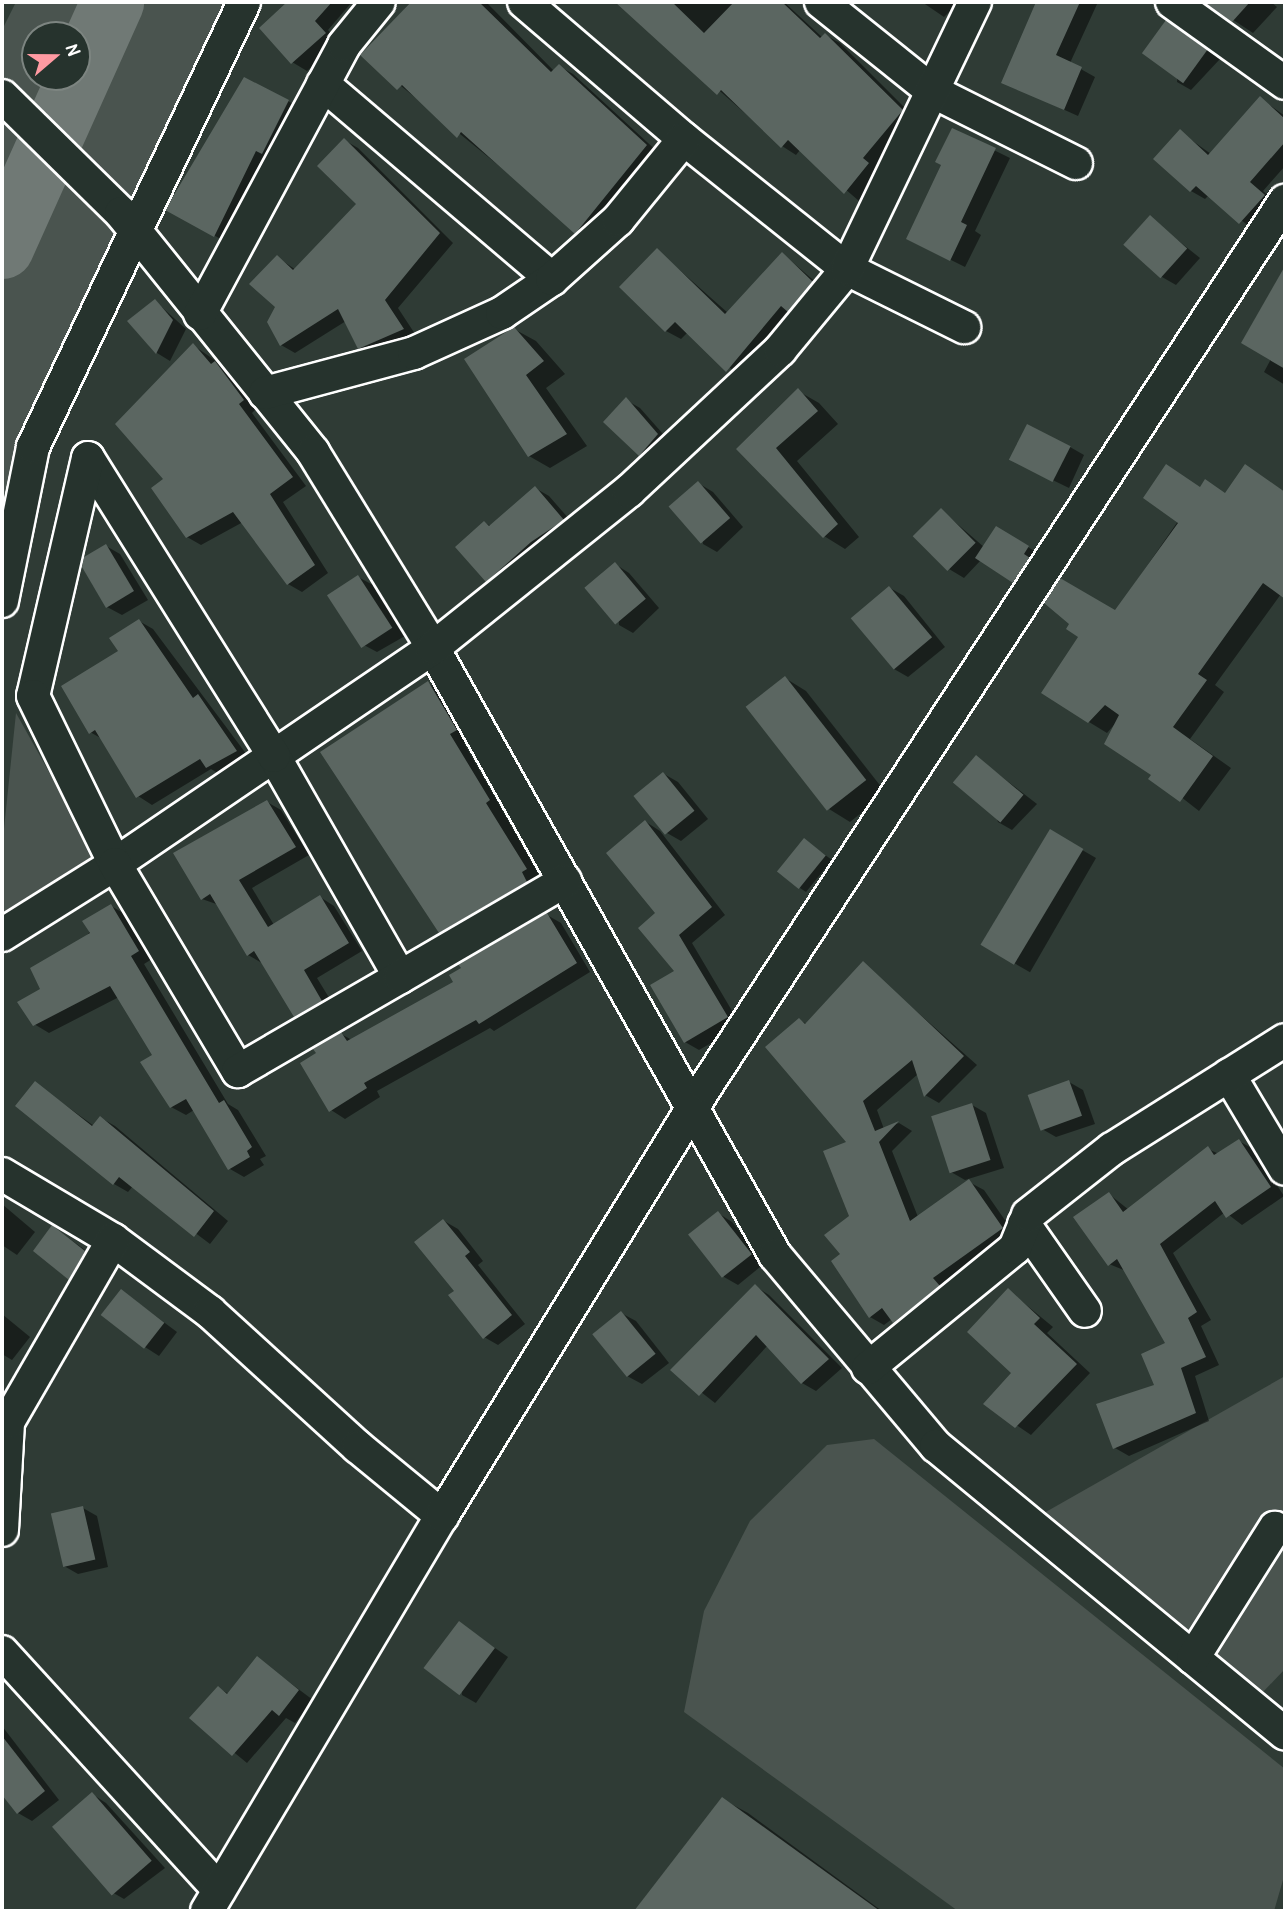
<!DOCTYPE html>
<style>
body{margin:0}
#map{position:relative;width:1287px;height:1913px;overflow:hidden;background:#2f3b35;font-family:"Patrick Hand",sans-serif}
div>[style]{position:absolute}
.green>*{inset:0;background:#4a544f}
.shadow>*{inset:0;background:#0007;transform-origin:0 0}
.river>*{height:63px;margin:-31.5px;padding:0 31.5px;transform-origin:31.5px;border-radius:31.5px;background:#707975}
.building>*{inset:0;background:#5b6661;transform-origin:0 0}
.roads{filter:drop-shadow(2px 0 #fff) drop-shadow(-2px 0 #fff) drop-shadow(0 2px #fff) drop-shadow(0 -2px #fff)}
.minor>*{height:32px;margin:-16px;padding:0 16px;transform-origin:16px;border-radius:16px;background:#26332d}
span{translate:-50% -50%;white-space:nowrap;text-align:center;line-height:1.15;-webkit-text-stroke:5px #26332d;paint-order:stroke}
.frame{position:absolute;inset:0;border:4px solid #fff;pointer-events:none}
.north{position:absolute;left:21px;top:21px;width:70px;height:70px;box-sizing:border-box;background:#26332d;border:2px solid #7d8581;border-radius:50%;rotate:70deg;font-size:19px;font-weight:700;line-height:28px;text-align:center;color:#fff}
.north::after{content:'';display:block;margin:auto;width:24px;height:32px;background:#ff9aa2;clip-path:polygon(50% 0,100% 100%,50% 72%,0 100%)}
</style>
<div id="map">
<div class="green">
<div style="clip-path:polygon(evenodd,16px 2px,248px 2px,24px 488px,2px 595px,2px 30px,16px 2px,35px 35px,77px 35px,77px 77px,35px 77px,35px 35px)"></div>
<div style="clip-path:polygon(16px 713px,99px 861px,2px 927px,2px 848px)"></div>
<div style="clip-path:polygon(1285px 1376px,1285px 1669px,1262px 1693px,1044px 1513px)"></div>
<div style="clip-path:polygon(874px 1439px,1285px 1769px,1285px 1873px,1274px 1911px,958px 1911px,684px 1712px,704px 1611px,750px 1521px,827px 1445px)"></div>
</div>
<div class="shadow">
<div style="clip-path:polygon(289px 2px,352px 2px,328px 30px,339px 42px,307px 71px,292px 62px,261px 28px)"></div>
<div style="clip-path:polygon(411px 2px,486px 2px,554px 71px,559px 66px,573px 74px,660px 154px,590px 240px,363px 55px)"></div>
<div style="clip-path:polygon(619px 2px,784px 2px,823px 38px,825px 35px,840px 43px,916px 119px,876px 167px,882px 173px,859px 201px,800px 150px,796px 155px,782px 146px)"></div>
<div style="clip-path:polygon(922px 2px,959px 2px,944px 17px)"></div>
<div style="clip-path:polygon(1037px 2px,1098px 2px,1070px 63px,1095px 77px,1078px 116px,1003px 82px)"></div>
<div style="clip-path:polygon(1206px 2px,1271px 2px,1277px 7px,1253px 33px)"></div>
<div style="clip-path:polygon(1180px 32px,1220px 59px,1191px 90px,1177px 82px)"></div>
<div style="clip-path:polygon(1260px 98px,1285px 116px,1285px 166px,1263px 191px,1278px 204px,1254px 230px,1209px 195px,1205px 199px,1191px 191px,1180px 132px,1211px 154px)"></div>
<div style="clip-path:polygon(288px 101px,302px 109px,228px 243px,168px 210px)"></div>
<div style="clip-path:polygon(953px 130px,1010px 158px,975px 231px,981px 235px,965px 267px,923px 246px)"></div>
<div style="clip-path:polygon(344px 140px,358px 148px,453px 243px,398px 308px,417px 337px,373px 356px,359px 348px,346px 321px,295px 353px,281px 345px,277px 257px,296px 270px,359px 204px)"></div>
<div style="clip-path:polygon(1150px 218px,1200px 258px,1176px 285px,1162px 277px)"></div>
<div style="clip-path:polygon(657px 250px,728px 313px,783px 254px,826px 291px,742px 378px,688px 332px,681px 339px,666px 331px,621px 287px)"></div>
<div style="clip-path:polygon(1269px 298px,1285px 307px,1285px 385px,1264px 372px,1271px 359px)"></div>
<div style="clip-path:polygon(155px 301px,186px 329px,170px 361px,157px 353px,129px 321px)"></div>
<div style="clip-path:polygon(514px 329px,536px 341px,565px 374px,546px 388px,587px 446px,550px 468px,529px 456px)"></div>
<div style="clip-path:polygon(193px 345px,230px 371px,257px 408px,252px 413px,306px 486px,283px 502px,328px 573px,302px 592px,288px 584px,243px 522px,201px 545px,187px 537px,166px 480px)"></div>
<div style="clip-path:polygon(798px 391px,819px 403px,838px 424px,797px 461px,859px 537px,845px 549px,824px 536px,739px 449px)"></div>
<div style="clip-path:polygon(626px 400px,640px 408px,671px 443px,654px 463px,605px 422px)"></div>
<div style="clip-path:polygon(1070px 447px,1084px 455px,1069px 488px,1026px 467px)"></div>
<div style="clip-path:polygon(1246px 467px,1285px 492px,1285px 597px,1281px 594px,1215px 685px,1224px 692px,1190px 739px,1231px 768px,1199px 811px,1153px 775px,1114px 725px,1107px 733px,1089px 722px,1115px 612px,1201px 488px,1227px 494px)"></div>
<div style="clip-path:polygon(698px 483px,713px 492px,743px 527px,717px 552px,703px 544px)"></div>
<div style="clip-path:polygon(535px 488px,549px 496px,577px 528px,501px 589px,487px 581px,485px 523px,491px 526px)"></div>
<div style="clip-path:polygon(941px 510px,984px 547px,1011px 536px,1042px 556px,1028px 590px,981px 560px,964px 578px,949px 569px)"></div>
<div style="clip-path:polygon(106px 546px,120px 554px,148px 600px,122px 615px,107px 607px)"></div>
<div style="clip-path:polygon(615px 564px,629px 573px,659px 608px,633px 633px,619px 625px)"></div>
<div style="clip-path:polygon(358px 577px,373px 585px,405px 636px,377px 652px,362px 644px)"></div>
<div style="clip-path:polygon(890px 588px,904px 596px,945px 647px,908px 677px,894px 669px)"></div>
<div style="clip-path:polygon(139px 621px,153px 629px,250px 759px,221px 775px,211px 769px,152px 805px,138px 796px,104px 740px,90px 732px,121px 652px)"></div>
<div style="clip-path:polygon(785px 678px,806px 691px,886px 793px,850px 822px,829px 809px)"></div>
<div style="clip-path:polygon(428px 683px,442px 692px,471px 738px,464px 743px,540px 877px,455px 940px,441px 932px)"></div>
<div style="clip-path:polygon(976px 757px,1037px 804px,1012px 830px,998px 822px)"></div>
<div style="clip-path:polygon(664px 774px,678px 782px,708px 819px,681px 841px,667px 833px)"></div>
<div style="clip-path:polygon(267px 802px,281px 810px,309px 855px,252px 888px,274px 925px,320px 897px,334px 906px,362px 951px,317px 978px,336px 1009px,310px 1024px,295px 1016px,262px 963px,248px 955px,219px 905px,202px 899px)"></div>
<div style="clip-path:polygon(646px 822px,660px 831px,725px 915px,692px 943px,741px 1026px,699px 1050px,685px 1042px,677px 971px,657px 913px)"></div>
<div style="left:1051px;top:832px;width:52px;height:132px;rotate:30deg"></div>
<div style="clip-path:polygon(805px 840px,832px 860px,806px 892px,800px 888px)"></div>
<div style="clip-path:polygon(111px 906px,125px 914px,152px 959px,144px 964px,228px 1104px,238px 1110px,266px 1156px,260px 1159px,264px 1165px,244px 1177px,230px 1169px,194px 1110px,186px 1115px,171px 1107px,154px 1056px,119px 997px,49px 1033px,34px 1024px,42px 990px)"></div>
<div style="clip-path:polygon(547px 915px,561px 923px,590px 972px,494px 1031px,490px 1028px,377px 1091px,380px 1097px,345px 1119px,331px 1110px,341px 1034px,352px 1040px,456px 983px)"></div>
<div style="clip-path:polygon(863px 964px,977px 1065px,939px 1103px,925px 1095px,918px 1074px,877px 1110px,884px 1129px,899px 1123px,912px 1131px,892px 1151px,918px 1217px,969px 1182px,984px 1190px,1016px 1236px,909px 1330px,892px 1319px,884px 1325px,870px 1317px,849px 1288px,853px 1285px,842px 1255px,851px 1217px,849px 1143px,799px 1020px,807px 1024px)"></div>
<div style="clip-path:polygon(1069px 1082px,1083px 1090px,1095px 1124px,1056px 1137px,1042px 1129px)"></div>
<div style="clip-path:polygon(35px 1083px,94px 1126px,101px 1118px,115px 1126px,228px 1221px,210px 1244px,133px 1186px,128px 1192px,114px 1184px)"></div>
<div style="clip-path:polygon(972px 1105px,986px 1113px,1004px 1168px,965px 1180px,951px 1172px)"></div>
<div style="clip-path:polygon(1239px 1141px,1253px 1149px,1284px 1196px,1242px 1225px,1225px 1212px,1173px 1253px,1211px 1320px,1201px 1326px,1219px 1365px,1195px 1376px,1209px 1421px,1129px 1456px,1115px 1448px,1157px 1386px,1167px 1344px,1126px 1271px,1109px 1264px,1109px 1194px,1129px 1210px,1208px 1149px,1219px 1154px)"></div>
<div style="clip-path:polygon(2px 1204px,35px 1232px,17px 1255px,2px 1245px)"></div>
<div style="clip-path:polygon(718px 1213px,732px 1222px,765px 1263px,738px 1285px,724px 1277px)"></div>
<div style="clip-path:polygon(444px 1221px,458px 1229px,483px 1261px,478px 1265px,525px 1324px,498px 1345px,484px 1337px,457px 1291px)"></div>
<div style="clip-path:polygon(56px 1229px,99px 1260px,84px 1286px,70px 1278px)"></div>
<div style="clip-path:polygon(755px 1286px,769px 1295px,842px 1368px,816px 1391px,802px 1383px,768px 1345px,715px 1403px,673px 1370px)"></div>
<div style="clip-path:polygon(1008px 1290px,1053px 1327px,1047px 1333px,1090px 1373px,1031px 1435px,986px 1404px,1013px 1373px)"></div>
<div style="clip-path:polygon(122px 1291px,177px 1332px,159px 1356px,145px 1347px)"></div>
<div style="clip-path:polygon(621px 1313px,636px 1321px,669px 1363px,642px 1384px,627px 1376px)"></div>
<div style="clip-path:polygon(2px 1314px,30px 1337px,12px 1360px,2px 1354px)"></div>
<div style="clip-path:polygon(83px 1508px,97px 1516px,108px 1567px,78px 1574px,64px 1566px)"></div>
<div style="clip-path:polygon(459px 1623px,508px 1657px,476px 1703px,462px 1695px)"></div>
<div style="clip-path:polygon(257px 1658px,313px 1700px,295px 1723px,286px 1718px,247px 1763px,192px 1718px,218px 1688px,229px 1694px)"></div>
<div style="clip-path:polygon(2px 1726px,59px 1800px,32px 1821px,18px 1813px,2px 1792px)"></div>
<div style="clip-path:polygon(92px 1794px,106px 1803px,165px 1868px,124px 1899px,110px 1891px)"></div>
<div style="clip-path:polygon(722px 1799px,748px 1813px,882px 1911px,637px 1911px)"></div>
</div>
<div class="river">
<div style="left:2px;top:247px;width:269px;rotate:-65.8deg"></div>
</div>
<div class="building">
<div style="clip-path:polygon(287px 2px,332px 2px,315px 21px,326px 33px,291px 64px,259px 28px)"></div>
<div style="clip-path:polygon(411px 2px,479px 2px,551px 72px,559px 64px,647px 145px,575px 234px,461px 132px,457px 138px,402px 85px,397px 90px,360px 55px)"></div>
<div style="clip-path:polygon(615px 2px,672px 2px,704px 33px,734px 2px,782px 2px,820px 38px,825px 33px,903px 110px,863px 158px,869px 163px,844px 194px,788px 140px,781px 148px,721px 90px,717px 95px)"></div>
<div style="clip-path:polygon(1036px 2px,1080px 2px,1056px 55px,1082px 67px,1064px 110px,1001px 83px)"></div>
<div style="clip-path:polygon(1203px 2px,1250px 2px,1232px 22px)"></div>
<div style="left:1166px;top:20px;width:51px;height:41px;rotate:36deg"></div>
<div style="clip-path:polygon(244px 77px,289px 100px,262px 154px,256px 151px,214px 237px,165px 210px)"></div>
<div style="clip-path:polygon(1260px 96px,1285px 119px,1285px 142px,1250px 182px,1265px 195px,1239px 224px,1196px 186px,1190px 192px,1153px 159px,1180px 129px,1208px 155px)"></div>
<div style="clip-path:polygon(952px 128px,996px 148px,961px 222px,967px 225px,950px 261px,906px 239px,941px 165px,935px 162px)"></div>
<div style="clip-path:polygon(344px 138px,440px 233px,385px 300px,404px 329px,358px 349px,338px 309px,280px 346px,267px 322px,275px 307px,249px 284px,277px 255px,293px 270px,356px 204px,317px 166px)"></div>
<div style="left:1150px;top:215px;width:50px;height:40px;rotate:42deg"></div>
<div style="clip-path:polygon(657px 248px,725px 314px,782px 252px,813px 282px,788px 312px,781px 306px,726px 372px,675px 322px,665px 332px,619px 287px)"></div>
<div style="clip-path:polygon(1285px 266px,1285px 369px,1241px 343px)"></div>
<div style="clip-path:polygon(155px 299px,173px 320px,156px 354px,127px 321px)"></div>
<div style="clip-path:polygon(514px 327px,544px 361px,526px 375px,567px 434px,528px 457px,464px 359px)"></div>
<div style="clip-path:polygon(193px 343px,211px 364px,215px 361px,244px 400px,239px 404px,293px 477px,270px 494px,315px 565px,287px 585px,233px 512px,186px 538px,151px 488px,163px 479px,115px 424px)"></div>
<div style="clip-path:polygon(798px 388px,818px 411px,776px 448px,838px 524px,823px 538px,736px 449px)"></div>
<div style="clip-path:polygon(626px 397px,658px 434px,639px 456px,603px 422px)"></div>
<div style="left:1027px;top:424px;width:49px;height:40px;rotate:27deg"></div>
<div style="clip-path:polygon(1166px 464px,1200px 487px,1205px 479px,1225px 493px,1245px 464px,1285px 492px,1285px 599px,1263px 583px,1198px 674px,1207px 680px,1173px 727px,1213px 756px,1180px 802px,1148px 779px,1151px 775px,1104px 744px,1119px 715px,1105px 705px,1088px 723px,1041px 693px,1078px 637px,1066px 629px,1069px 624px,1044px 603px,1060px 578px,1115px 610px,1178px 523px,1143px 498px)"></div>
<div style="left:698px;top:481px;width:49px;height:39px;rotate:49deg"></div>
<div style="clip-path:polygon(535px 486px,564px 520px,531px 542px,486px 582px,455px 547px,484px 521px,489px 526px)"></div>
<div style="left:941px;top:508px;width:49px;height:40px;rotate:45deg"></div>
<div style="clip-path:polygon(996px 526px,1029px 546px,1024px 554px,1030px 558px,1013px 583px,975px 558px)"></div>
<div style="clip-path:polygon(106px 544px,134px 591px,106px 608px,82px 567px,84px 557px)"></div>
<div style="left:615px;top:562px;width:48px;height:40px;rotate:50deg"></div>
<div style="left:358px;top:575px;width:63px;height:37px;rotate:57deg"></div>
<div style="left:889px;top:586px;width:67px;height:50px;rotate:50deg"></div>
<div style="clip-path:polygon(139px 619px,193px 698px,198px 694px,237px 751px,206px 768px,200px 759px,136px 798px,95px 730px,89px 734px,61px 686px,118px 651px,109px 638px)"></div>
<div style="left:785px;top:676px;width:132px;height:50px;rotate:52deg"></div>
<div style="clip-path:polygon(428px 681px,457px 730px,450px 734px,490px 800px,486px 803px,527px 869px,522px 872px,527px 882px,439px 933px,320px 752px)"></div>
<div style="left:976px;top:755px;width:62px;height:36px;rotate:40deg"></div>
<div style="left:663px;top:772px;width:50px;height:38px;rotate:51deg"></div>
<div style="clip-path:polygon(267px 800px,296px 847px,239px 880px,268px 927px,320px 895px,349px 943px,304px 970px,322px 1001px,294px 1017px,254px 951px,247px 956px,210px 894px,201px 900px,173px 853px)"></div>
<div style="clip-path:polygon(645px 820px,712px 907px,679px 935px,728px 1017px,684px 1043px,650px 985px,674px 971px,638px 928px,655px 913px,606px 853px)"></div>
<div style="left:1050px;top:829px;width:39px;height:135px;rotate:31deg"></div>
<div style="left:804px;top:838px;width:28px;height:43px;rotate:39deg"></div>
<div style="clip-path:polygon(111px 904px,139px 951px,131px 956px,219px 1103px,224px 1100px,252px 1147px,247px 1151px,250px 1157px,228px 1170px,186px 1099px,170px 1108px,140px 1062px,152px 1055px,110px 986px,33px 1026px,17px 1002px,40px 989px,30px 968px,90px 933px,82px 921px)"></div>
<div style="clip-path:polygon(547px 913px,577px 963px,479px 1024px,476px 1020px,364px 1083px,367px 1088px,329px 1112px,300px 1063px,316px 1053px,313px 1049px,341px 1032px,347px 1041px,453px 982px,449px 975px,461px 968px,458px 964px)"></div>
<div style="clip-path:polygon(863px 961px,964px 1056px,924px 1097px,912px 1060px,863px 1101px,875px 1131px,899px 1121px,879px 1142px,910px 1221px,969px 1179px,1003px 1228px,933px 1278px,940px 1286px,893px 1323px,882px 1308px,869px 1318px,831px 1261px,840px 1254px,824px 1235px,849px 1216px,823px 1151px,846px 1142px,765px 1047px,799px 1018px,805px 1024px)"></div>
<div style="left:1069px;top:1080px;width:38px;height:44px;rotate:70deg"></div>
<div style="clip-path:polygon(35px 1081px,92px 1126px,100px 1116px,214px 1211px,194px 1237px,119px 1177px,113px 1185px,15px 1106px)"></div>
<div style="left:972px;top:1103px;width:60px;height:43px;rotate:72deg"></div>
<div style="clip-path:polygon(1239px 1139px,1271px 1187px,1226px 1218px,1215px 1201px,1160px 1244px,1197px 1312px,1188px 1318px,1206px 1357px,1181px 1368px,1196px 1413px,1113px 1449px,1096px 1404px,1154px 1385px,1141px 1354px,1165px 1343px,1117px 1259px,1108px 1266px,1073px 1217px,1109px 1192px,1123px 1212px,1208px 1146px,1214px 1155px)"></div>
<div style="left:718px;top:1211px;width:55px;height:38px;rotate:52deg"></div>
<div style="clip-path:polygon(443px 1219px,470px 1252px,465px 1256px,512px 1315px,483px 1339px,448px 1295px,454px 1291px,414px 1242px)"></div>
<div style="clip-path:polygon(52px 1225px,85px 1251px,69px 1280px,33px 1251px)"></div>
<div style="clip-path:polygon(755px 1284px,829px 1359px,801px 1384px,756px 1335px,699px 1396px,670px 1370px)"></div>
<div style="clip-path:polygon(1008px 1288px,1040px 1318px,1034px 1324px,1077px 1364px,1015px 1428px,983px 1404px,1011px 1373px,967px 1332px)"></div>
<div style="left:121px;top:1289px;width:55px;height:33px;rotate:38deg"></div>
<div style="left:621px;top:1311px;width:55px;height:37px;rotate:51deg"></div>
<div style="left:83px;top:1506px;width:55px;height:33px;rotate:77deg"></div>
<div style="left:459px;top:1621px;width:45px;height:59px;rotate:37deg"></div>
<div style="clip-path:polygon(257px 1656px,299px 1690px,279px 1716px,272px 1710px,232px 1756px,189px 1718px,218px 1686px,227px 1694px)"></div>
<div style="clip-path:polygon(2px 1736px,45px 1791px,17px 1814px,2px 1795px)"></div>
<div style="left:92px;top:1792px;width:91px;height:53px;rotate:49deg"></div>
<div style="clip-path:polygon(722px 1797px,880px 1911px,634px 1911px)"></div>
</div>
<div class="roads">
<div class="minor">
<div style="left:524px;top:2px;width:211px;rotate:40.6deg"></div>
<div style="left:684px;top:139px;width:208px;rotate:38.6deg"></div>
<div style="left:847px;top:269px;width:131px;rotate:26.4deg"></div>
<div style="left:821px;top:2px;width:142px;rotate:38.7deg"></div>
<div style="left:932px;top:91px;width:161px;rotate:26.6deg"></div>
<div style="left:1172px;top:2px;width:139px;rotate:35.6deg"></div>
<div style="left:323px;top:84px;width:301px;rotate:40.4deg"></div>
<div style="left:2px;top:96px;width:167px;rotate:44.5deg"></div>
<div style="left:121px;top:213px;width:307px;rotate:51.2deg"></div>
<div style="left:313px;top:452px;width:230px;rotate:58.5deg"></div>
<div style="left:433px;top:648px;width:697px;rotate:60.6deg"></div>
<div style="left:775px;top:1255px;width:250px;rotate:49.9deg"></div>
<div style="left:936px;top:1446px;width:452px;rotate:39.5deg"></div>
<div style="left:200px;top:314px;width:305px;rotate:-61.8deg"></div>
<div style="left:344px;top:45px;width:55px;rotate:-50.9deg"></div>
<div style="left:265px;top:393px;width:154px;rotate:-15deg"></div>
<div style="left:414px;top:353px;width:97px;rotate:-24.4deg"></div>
<div style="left:502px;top:313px;width:60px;rotate:-34.2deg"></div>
<div style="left:552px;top:279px;width:89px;rotate:-41.8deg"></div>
<div style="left:618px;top:220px;width:104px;rotate:-50.8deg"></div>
<div style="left:2px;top:601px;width:157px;rotate:-78.6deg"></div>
<div style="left:33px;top:447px;width:492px;rotate:-64.6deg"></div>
<div style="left:2px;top:935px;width:133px;rotate:-32.1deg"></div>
<div style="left:115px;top:864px;width:384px;rotate:-34.2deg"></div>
<div style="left:433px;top:648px;width:251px;rotate:-38.7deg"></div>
<div style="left:629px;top:491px;width:207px;rotate:-43deg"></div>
<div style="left:780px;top:350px;width:105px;rotate:-50.4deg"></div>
<div style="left:847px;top:269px;width:296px;rotate:-64.4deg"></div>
<div style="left:400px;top:977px;width:254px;rotate:-119.7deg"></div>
<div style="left:274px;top:756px;width:351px;rotate:-122deg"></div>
<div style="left:88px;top:458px;width:244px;rotate:103deg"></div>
<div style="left:33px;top:696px;width:187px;rotate:64deg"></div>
<div style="left:115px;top:864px;width:241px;rotate:59.3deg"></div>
<div style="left:238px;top:1071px;width:187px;rotate:-30.1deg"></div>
<div style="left:400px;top:977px;width:191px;rotate:-30.2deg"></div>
<div style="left:1229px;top:1075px;width:109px;rotate:59.2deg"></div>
<div style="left:2px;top:1174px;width:129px;rotate:30.7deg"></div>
<div style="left:113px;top:1240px;width:121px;rotate:36.6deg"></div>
<div style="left:210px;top:1312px;width:200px;rotate:42.4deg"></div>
<div style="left:358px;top:1447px;width:109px;rotate:39.4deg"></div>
<div style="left:1024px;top:1224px;width:106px;rotate:55deg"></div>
<div style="left:868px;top:1368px;width:190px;rotate:-39.2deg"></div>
<div style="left:1015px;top:1248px;width:35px;rotate:-68deg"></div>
<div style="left:1028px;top:1215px;width:107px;rotate:-38.2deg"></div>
<div style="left:1112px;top:1149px;width:204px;rotate:-32.2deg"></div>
<div style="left:2px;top:1530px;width:108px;rotate:-86.8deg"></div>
<div style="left:8px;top:1422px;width:210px;rotate:-60deg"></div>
<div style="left:2px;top:1652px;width:322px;rotate:47.6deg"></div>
<div style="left:1193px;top:1658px;width:154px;rotate:-57.8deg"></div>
<div style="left:207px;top:1911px;width:460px;rotate:-59.3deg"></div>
<div style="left:442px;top:1516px;width:505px;rotate:-58.45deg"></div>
<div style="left:706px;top:1086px;width:1058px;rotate:-56.81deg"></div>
</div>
</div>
<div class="frame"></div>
<div class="north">N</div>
</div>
